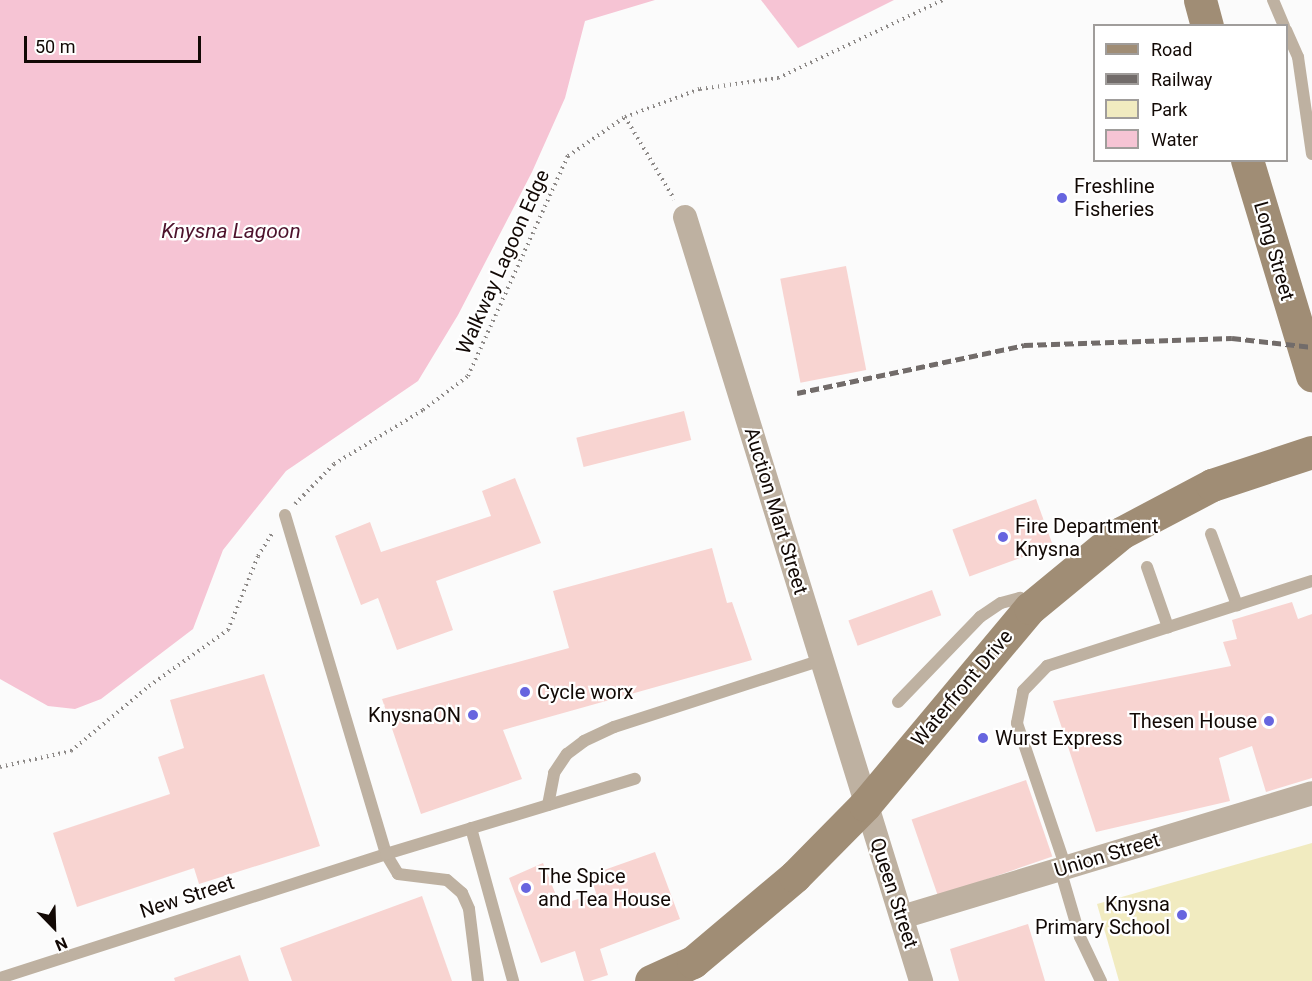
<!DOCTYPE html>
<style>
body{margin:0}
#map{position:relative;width:1312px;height:981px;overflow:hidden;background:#fbfbfb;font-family:Roboto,sans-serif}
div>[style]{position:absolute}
.green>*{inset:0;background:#f1ebc0}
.water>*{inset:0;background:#f6c4d4}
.building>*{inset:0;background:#f8d4d1;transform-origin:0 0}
.path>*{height:4px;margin-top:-2px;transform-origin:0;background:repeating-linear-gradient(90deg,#8e8a88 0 1.5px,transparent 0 6px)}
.lane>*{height:12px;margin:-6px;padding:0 6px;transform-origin:6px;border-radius:6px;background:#beb1a1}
.street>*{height:24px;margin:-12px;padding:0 12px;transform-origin:12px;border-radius:12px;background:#beb1a1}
.secondary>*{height:33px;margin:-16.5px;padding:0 16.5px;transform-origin:16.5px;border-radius:16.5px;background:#a08d75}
.rail>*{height:4.5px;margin-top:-2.25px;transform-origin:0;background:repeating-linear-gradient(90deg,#726c6a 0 9px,transparent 0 13.5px)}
.dots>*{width:16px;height:16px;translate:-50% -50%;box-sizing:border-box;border:3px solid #fff;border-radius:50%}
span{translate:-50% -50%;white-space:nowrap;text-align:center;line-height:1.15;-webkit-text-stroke:4.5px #fff;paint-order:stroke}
.poi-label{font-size:20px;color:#120905}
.left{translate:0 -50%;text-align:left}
.right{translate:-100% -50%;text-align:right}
.street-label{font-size:20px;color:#120905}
.water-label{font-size:21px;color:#4d122c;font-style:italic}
.legend{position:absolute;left:1093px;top:24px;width:195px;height:138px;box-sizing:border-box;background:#fff;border:2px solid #a09d9b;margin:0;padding:8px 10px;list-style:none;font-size:18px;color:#120905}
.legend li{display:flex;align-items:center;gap:12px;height:30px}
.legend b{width:30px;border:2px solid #a09d9b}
.north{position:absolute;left:24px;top:897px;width:60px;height:60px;-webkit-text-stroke:4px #fff;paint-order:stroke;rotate:157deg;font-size:16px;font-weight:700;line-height:24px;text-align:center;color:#120905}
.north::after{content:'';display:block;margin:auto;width:21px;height:27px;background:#120905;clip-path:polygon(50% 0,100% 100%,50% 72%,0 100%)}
.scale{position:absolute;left:24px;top:36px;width:177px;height:27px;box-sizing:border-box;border:3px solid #120905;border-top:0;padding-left:8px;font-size:18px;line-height:21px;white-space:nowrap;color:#120905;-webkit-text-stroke:4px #fff;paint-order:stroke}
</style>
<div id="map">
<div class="green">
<div style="clip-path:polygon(1312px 843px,1312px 981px,1119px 981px,1097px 904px)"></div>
</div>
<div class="water">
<div style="clip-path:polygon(0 0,655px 0,585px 21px,565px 98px,532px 172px,458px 315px,418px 381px,286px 471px,223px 550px,193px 629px,101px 699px,75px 709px,48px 706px,0 679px)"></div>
<div style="clip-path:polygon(761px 0,894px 0,798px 48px)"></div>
</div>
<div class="building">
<div style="left:846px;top:266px;width:106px;height:67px;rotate:79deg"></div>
<div style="left:684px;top:411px;width:30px;height:111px;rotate:76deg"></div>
<div style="clip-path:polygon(515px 478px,541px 543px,436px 581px,453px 630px,397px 650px,378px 598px,361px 605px,335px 536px,370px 522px,381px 552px,491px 516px,482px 491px)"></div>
<div style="left:1036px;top:499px;width:50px;height:89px;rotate:70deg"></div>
<div style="clip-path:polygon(712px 548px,727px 603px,732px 602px,752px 660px,503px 730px,522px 779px,421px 814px,382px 699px,569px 648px,553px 591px)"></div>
<div style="left:932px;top:590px;width:27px;height:89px;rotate:70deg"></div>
<div style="clip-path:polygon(1292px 602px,1298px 619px,1312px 614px,1312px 778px,1266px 792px,1252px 746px,1219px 758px,1230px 801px,1096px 832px,1053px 701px,1231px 666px,1223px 642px,1237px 639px,1232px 620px)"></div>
<div style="clip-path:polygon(264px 674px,320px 846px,199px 884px,194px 868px,77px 907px,53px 833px,170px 794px,158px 757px,184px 748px,170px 700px)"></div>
<div style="left:1026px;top:780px;width:81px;height:121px;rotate:71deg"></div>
<div style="clip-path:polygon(655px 852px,680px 919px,600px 949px,608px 975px,590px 981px,584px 981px,575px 951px,541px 963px,509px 878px,543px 863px,560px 905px,596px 893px,590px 875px)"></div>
<div style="clip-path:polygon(422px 896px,452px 981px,292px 981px,280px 948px)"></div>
<div style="clip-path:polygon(1028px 924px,1045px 981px,959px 981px,950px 949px)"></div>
<div style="clip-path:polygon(240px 955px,249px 981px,175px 981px,174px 978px)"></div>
</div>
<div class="path">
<div style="left:625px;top:117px;width:96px;rotate:59.1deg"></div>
<div style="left:295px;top:504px;width:56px;rotate:-45.7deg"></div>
<div style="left:334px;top:464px;width:104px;rotate:-31.2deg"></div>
<div style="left:423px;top:410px;width:56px;rotate:-37.1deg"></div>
<div style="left:468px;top:376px;width:242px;rotate:-65.6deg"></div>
<div style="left:568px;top:156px;width:69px;rotate:-34.4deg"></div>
<div style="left:625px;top:117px;width:80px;rotate:-20.5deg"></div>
<div style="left:700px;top:89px;width:79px;rotate:-8deg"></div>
<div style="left:778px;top:78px;width:183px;rotate:-25.3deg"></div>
<div style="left:0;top:767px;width:73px;rotate:-12.7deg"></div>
<div style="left:71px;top:751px;width:102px;rotate:-39.8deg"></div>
<div style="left:149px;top:686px;width:97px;rotate:-35.3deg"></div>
<div style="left:228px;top:630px;width:80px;rotate:-67.9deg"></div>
<div style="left:258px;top:556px;width:26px;rotate:-58deg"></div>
</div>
<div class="lane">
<div style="left:1273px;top:0;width:28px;rotate:67deg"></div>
<div style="left:1286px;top:30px;width:30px;rotate:66deg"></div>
<div style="left:1298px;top:57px;width:98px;rotate:81.8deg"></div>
<div style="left:285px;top:515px;width:354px;rotate:73.4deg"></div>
<div style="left:386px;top:854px;width:23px;rotate:59deg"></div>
<div style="left:398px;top:874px;width:49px;rotate:7deg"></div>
<div style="left:447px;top:880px;width:20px;rotate:41deg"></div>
<div style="left:462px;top:893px;width:17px;rotate:66deg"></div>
<div style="left:469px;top:909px;width:73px;rotate:82.9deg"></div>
<div style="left:1211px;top:534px;width:76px;rotate:69.9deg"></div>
<div style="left:1147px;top:567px;width:64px;rotate:70.7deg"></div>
<div style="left:898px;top:702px;width:118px;rotate:-46deg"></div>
<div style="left:980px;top:617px;width:25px;rotate:-34deg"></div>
<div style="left:1001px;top:603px;width:20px;rotate:-15deg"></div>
<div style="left:1020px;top:598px;width:10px;rotate:45deg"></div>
<div style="left:548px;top:805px;width:33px;rotate:-79deg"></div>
<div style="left:554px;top:773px;width:23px;rotate:-56deg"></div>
<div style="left:567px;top:754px;width:21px;rotate:-37deg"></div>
<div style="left:584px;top:741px;width:33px;rotate:-25deg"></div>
<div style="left:614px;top:727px;width:219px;rotate:-17.9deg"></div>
<div style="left:471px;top:828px;width:159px;rotate:74.6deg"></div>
<div style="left:1066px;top:868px;width:153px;rotate:-108.7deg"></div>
<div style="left:1017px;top:723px;width:33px;rotate:-79deg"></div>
<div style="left:1023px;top:691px;width:35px;rotate:-46deg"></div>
<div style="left:1047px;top:666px;width:278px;rotate:-17.8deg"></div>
<div style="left:1060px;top:869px;width:71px;rotate:73.6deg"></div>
<div style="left:1080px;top:937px;width:49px;rotate:64.5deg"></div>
<div style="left:0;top:978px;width:405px;rotate:-17.8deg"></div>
<div style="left:386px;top:854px;width:260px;rotate:-16.8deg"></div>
</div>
<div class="street">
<div style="left:685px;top:217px;width:800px;rotate:72.83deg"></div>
<div style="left:902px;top:917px;width:428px;rotate:-16.8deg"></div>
</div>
<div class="secondary">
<div style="left:1200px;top:0;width:27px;rotate:75deg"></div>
<div style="left:1247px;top:160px;width:225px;rotate:73.2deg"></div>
<div style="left:651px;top:981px;width:46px;rotate:-24.3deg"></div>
<div style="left:693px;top:962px;width:133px;rotate:-40.1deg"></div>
<div style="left:795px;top:876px;width:100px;rotate:-45.4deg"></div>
<div style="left:865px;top:805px;width:257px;rotate:-50.1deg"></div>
<div style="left:1030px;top:608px;width:118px;rotate:-39.5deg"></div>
<div style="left:1121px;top:533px;width:103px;rotate:-27.8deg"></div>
<div style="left:1212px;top:485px;width:105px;rotate:-18.3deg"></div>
</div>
<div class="rail">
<div style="left:797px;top:393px;width:232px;rotate:-11.9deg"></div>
<div style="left:1024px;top:345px;width:208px;rotate:-1.9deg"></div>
<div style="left:1232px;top:338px;width:81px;rotate:6.4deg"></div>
</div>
<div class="dots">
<div style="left:1062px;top:198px;background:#6765df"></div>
<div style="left:1003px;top:537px;background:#6765df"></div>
<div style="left:525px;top:692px;background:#6765df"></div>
<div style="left:473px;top:715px;background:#6765df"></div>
<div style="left:1269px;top:721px;background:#6765df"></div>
<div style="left:983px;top:738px;background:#6765df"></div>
<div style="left:526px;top:888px;background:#6765df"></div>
<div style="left:1182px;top:915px;background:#6765df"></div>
</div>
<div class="poi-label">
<span class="left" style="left:1074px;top:198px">Freshline<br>Fisheries</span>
<span class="left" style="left:1015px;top:538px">Fire Department<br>Knysna</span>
<span class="left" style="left:537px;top:692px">Cycle worx</span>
<span class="right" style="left:461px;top:715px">KnysnaON</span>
<span class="right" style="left:1257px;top:721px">Thesen House</span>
<span class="left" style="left:995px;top:738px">Wurst Express</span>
<span class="left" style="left:538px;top:888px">The Spice<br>and Tea House</span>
<span class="right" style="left:1170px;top:916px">Knysna<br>Primary School</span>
</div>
<div class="street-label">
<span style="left:1274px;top:251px;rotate:74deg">Long Street</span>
<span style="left:503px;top:262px;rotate:-66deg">Walkway Lagoon Edge</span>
<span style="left:776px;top:511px;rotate:73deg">Auction Mart Street</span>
<span style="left:962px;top:688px;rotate:-50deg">Waterfront Drive</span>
<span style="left:1107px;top:855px;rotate:-17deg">Union Street</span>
<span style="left:894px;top:893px;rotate:72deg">Queen Street</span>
<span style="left:187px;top:897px;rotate:-18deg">New Street</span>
</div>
<div class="water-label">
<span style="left:231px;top:231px">Knysna Lagoon</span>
</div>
<ul class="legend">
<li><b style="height:8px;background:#a08d75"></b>Road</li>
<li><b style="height:8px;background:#726c6a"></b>Railway</li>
<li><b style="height:16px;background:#f1ebc0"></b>Park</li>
<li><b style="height:16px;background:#f6c4d4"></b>Water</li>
</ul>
<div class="north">N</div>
<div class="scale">50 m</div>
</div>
